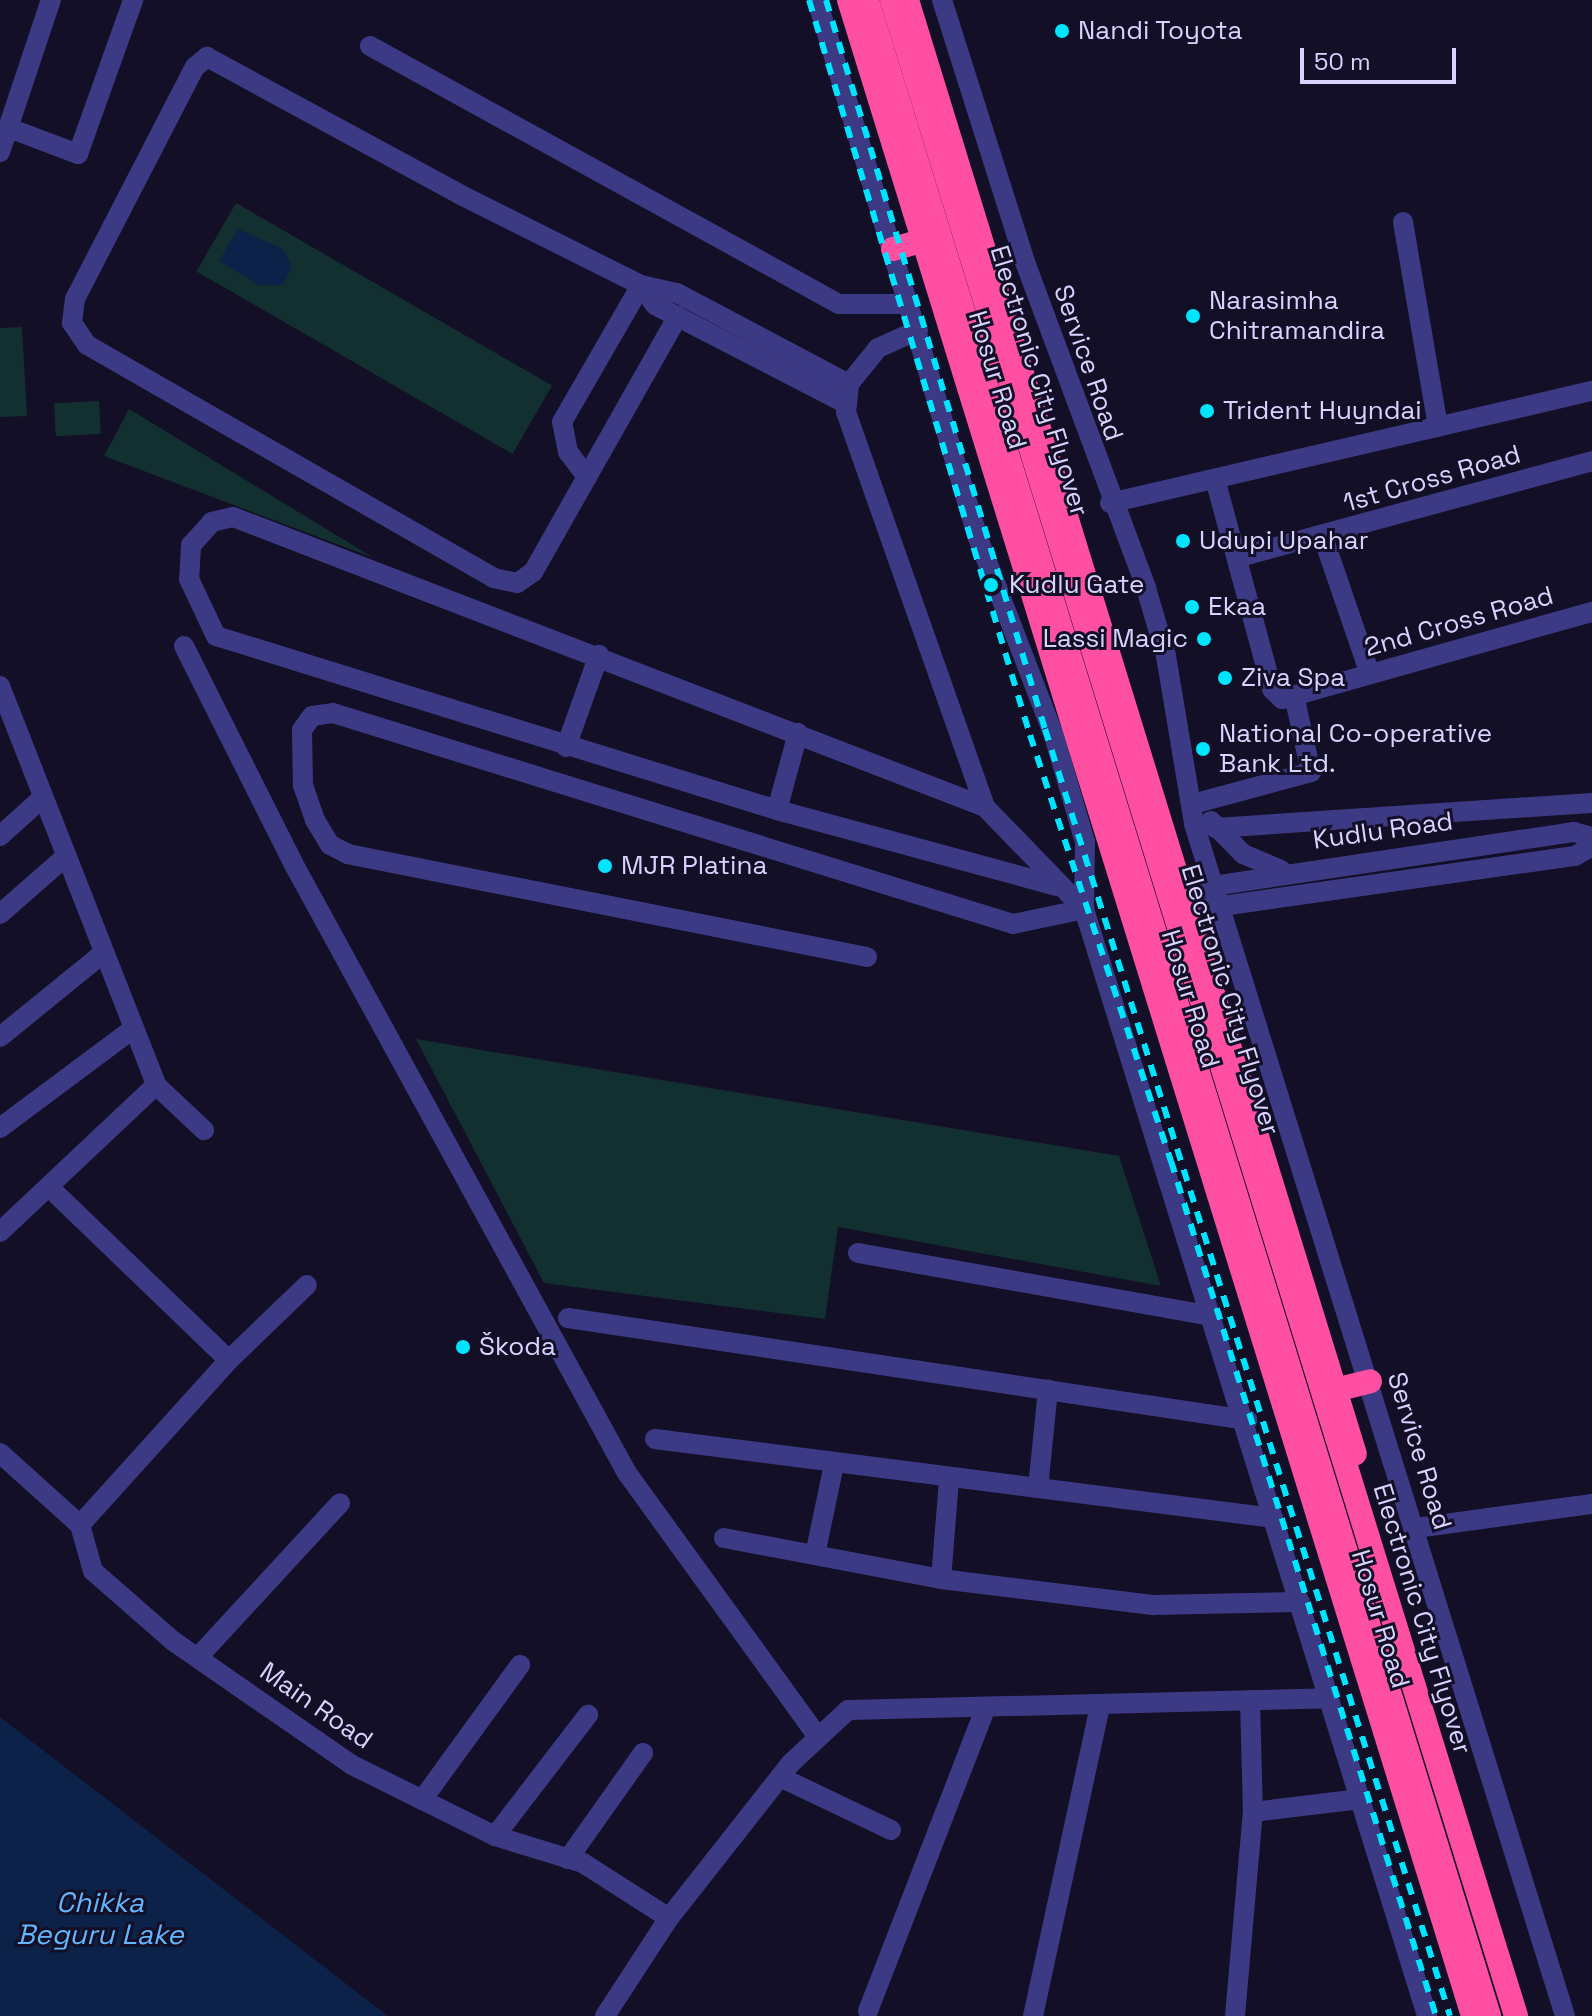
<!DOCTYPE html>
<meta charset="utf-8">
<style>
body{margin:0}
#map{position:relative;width:1592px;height:2016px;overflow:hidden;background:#130f26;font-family:"Space Grotesk",sans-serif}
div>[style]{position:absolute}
.green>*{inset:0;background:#12302f;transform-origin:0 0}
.water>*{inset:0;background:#0c2248}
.minor>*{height:20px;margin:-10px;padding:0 10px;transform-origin:10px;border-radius:10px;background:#3d3a85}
.highway>*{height:24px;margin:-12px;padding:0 12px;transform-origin:12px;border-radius:12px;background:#ff4fa3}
.rail>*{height:6px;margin-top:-3px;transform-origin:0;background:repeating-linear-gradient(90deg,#00e5ff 0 12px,transparent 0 22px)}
.highway-bridge>*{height:24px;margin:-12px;padding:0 12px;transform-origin:12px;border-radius:12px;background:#ff4fa3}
.dots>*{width:22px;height:22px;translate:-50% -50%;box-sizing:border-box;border:4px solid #130f26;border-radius:50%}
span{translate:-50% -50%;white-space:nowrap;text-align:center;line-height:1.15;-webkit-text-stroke:6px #130f26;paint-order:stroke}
.poi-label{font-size:26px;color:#d9d4ff}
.left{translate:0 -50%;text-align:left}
.right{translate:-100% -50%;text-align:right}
.street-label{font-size:26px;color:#d9d4ff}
.water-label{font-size:28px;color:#62b6ff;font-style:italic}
.scale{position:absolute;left:1300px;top:48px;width:156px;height:36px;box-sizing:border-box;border:4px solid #d9d4ff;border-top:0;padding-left:10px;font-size:24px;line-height:28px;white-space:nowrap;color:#d9d4ff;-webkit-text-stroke:6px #130f26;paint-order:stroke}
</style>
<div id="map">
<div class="green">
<div style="left:236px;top:203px;width:365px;height:79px;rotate:30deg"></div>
<div style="clip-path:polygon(22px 327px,27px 416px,0 417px,0 328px)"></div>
<div style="left:99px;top:401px;width:33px;height:45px;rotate:87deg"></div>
<div style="clip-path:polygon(129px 409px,374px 558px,104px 456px)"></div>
<div style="clip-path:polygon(416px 1039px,1119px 1156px,1161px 1286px,838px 1227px,825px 1319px,544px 1283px)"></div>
</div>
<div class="water">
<div style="clip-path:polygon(238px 229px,283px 249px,292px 267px,283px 285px,259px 285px,219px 261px)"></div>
<div style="clip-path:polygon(0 1717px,388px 2016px,0 2016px)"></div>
</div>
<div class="minor">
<div style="left:817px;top:0;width:562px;rotate:73.34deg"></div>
<div style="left:978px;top:538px;width:212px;rotate:69deg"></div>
<div style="left:1054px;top:736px;width:110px;rotate:73.7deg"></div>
<div style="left:1085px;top:842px;width:67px;rotate:90.9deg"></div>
<div style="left:1084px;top:909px;width:1159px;rotate:72.78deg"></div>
<div style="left:942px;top:0;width:275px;rotate:72.4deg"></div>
<div style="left:1025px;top:262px;width:348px;rotate:69.6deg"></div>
<div style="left:1146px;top:588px;width:71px;rotate:73.6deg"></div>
<div style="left:1166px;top:656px;width:170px;rotate:80.5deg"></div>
<div style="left:1194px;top:824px;width:1248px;rotate:72.71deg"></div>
<div style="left:370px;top:46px;width:535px;rotate:28.82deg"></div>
<div style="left:839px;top:304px;width:71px"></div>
<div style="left:9px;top:128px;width:74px;rotate:20.6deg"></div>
<div style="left:78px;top:154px;width:164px;rotate:-70.3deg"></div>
<div style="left:0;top:152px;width:160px;rotate:-71.5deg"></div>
<div style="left:1403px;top:222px;width:208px;rotate:80.3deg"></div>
<div style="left:641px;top:285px;width:24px;rotate:55deg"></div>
<div style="left:655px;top:305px;width:216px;rotate:27.3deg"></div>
<div style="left:678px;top:316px;width:294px;rotate:119.5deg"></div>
<div style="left:533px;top:572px;width:19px;rotate:145deg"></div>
<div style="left:517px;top:583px;width:24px;rotate:-168deg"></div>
<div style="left:494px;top:578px;width:469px;rotate:-150.2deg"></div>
<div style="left:87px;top:345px;width:27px;rotate:-124deg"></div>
<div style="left:72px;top:323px;width:24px;rotate:-83deg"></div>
<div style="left:75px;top:299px;width:261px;rotate:-62.7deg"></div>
<div style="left:195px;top:67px;width:16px;rotate:-40deg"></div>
<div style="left:207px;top:57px;width:289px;rotate:28.5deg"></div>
<div style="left:461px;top:195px;width:201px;rotate:26.6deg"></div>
<div style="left:641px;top:285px;width:37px;rotate:13deg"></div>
<div style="left:677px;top:293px;width:195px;rotate:27.9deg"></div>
<div style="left:918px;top:330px;width:44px;rotate:155.8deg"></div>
<div style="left:878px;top:348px;width:46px;rotate:128.9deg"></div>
<div style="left:849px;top:384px;width:28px;rotate:96deg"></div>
<div style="left:846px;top:412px;width:419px;rotate:70.6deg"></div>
<div style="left:985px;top:807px;width:142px;rotate:45.9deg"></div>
<div style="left:587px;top:477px;width:31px;rotate:-127deg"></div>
<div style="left:568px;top:452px;width:31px;rotate:-101deg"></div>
<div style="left:562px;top:422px;width:158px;rotate:-60deg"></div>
<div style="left:1215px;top:479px;width:218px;rotate:74.8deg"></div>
<div style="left:1272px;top:689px;width:14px;rotate:45deg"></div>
<div style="left:1282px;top:699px;width:322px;rotate:-15.7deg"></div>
<div style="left:1110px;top:503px;width:495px;rotate:-13.1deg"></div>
<div style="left:1323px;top:537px;width:145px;rotate:71.1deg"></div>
<div style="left:1239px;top:557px;width:366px;rotate:-15.2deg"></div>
<div style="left:184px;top:646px;width:243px;rotate:63.3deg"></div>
<div style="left:293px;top:863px;width:695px;rotate:61.3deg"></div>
<div style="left:627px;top:1473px;width:321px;rotate:54.1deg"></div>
<div style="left:0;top:686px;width:428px;rotate:68.6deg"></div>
<div style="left:156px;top:1085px;width:66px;rotate:43.2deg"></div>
<div style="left:566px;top:747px;width:98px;rotate:-70.3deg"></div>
<div style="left:1200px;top:802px;width:115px;rotate:-15.1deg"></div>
<div style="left:1311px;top:772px;width:74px;rotate:-102.5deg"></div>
<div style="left:985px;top:807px;width:806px;rotate:-158.91deg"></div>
<div style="left:233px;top:517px;width:22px;rotate:167deg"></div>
<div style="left:212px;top:522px;width:31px;rotate:132deg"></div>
<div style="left:191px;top:545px;width:34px;rotate:93deg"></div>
<div style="left:189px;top:579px;width:63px;rotate:64.7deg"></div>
<div style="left:216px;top:636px;width:587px;rotate:17.23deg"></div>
<div style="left:777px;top:810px;width:289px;rotate:15.2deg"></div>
<div style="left:777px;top:810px;width:80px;rotate:-74.7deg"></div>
<div style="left:1211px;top:821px;width:46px;rotate:45.9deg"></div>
<div style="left:1243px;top:854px;width:41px;rotate:22.8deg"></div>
<div style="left:1215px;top:828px;width:378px;rotate:-3.8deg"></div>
<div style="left:0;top:836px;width:54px;rotate:-42deg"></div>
<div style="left:1166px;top:893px;width:413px;rotate:-8.5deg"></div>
<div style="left:1574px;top:832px;width:19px;rotate:16deg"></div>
<div style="left:1173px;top:913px;width:406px;rotate:-8.1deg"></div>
<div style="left:1575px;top:856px;width:20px;rotate:-30deg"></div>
<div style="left:0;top:914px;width:85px;rotate:-41.2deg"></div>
<div style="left:867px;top:957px;width:529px;rotate:-168.78deg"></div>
<div style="left:348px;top:854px;width:20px;rotate:-153deg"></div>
<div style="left:330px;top:845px;width:29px;rotate:-121deg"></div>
<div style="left:315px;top:820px;width:36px;rotate:-109deg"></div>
<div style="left:303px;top:786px;width:56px;rotate:-91deg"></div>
<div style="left:302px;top:730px;width:17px;rotate:-54deg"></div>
<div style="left:312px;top:716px;width:21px;rotate:-8deg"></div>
<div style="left:333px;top:713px;width:712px;rotate:17.24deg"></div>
<div style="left:1013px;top:924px;width:73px;rotate:-11.9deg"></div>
<div style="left:0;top:1037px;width:132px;rotate:-39.1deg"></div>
<div style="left:0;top:1128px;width:166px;rotate:-36.7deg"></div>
<div style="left:50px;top:1188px;width:248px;rotate:43.9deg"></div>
<div style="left:229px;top:1360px;width:222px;rotate:132.1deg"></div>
<div style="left:0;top:1232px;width:214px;rotate:-43.3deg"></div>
<div style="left:858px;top:1253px;width:360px;rotate:10.1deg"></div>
<div style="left:568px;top:1318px;width:687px;rotate:8.54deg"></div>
<div style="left:229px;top:1360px;width:108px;rotate:-43.9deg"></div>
<div style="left:655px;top:1439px;width:623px;rotate:7.28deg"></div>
<div style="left:0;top:1453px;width:108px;rotate:42deg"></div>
<div style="left:80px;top:1525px;width:48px;rotate:74.2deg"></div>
<div style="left:93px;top:1571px;width:106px;rotate:41.2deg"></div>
<div style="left:173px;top:1641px;width:218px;rotate:34.7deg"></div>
<div style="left:352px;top:1765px;width:160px;rotate:26.4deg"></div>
<div style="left:495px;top:1836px;width:92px;rotate:17.1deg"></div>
<div style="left:583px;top:1863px;width:102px;rotate:32.6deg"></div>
<div style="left:1038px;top:1488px;width:99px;rotate:-84.2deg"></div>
<div style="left:1416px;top:1528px;width:178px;rotate:-7.8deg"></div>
<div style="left:724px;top:1538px;width:221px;rotate:10.7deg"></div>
<div style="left:941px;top:1579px;width:215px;rotate:7deg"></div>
<div style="left:1154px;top:1605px;width:146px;rotate:-1.2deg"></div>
<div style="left:815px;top:1555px;width:93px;rotate:-78.2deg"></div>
<div style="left:941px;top:1579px;width:100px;rotate:-85.4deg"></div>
<div style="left:199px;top:1656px;width:208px;rotate:-47.3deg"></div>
<div style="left:1250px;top:1700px;width:112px;rotate:88.5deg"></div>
<div style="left:780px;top:1777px;width:123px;rotate:25.5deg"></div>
<div style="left:422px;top:1800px;width:167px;rotate:-54deg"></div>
<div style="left:495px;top:1836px;width:153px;rotate:-52.5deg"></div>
<div style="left:568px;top:1859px;width:130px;rotate:-54.7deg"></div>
<div style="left:868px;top:2011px;width:324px;rotate:-68.8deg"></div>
<div style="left:605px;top:2016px;width:117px;rotate:-56.9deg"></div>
<div style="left:669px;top:1918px;width:197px;rotate:-51.8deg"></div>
<div style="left:791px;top:1763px;width:78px;rotate:-42.9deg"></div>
<div style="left:848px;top:1710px;width:481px;rotate:-1.4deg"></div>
<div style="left:1033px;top:2016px;width:318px;rotate:-77.8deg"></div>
<div style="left:1235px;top:2016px;width:205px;rotate:-85deg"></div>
<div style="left:1253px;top:1812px;width:108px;rotate:-6.9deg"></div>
</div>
<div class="highway">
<div style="left:849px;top:0;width:2110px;rotate:72.8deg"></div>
<div style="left:907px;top:0;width:1521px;rotate:72.88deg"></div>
<div style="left:893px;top:249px;width:32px;rotate:-16deg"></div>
<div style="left:1335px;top:1390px;width:36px;rotate:-14deg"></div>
</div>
<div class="rail">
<div style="left:809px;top:0;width:768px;rotate:73.27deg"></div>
<div style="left:1030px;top:735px;width:449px;rotate:71.7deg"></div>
<div style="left:1171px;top:1161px;width:895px;rotate:72.78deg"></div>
<div style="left:826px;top:0;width:761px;rotate:73.28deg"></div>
<div style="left:1045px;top:729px;width:1349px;rotate:72.53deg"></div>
</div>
<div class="highway-bridge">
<div style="left:867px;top:0;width:2110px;rotate:72.85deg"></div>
<div style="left:892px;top:0;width:2110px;rotate:72.8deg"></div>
</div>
<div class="dots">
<div style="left:1062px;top:31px;background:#00e5ff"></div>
<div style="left:1193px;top:316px;background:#00e5ff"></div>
<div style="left:1207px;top:411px;background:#00e5ff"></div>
<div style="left:1183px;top:541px;background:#00e5ff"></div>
<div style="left:991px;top:585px;background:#00e5ff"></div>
<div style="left:1192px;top:607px;background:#00e5ff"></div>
<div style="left:1204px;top:639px;background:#00e5ff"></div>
<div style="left:1225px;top:678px;background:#00e5ff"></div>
<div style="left:1203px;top:749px;background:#00e5ff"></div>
<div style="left:605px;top:866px;background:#00e5ff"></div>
<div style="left:463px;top:1347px;background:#00e5ff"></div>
</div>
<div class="poi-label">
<span class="left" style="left:1078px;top:31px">Nandi Toyota</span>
<span class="left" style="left:1209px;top:316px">Narasimha<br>Chitramandira</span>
<span class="left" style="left:1223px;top:411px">Trident Huyndai</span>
<span class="left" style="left:1199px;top:541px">Udupi Upahar</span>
<span class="left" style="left:1009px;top:585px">Kudlu Gate</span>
<span class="left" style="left:1208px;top:607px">Ekaa</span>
<span class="right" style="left:1188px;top:639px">Lassi Magic</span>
<span class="left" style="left:1241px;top:678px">Ziva Spa</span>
<span class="left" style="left:1219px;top:749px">National Co-operative<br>Bank Ltd.</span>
<span class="left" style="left:621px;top:866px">MJR Platina</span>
<span class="left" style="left:479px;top:1347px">Škoda</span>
</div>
<div class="street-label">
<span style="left:1088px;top:363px;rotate:71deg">Service Road</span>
<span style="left:997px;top:380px;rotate:73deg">Hosur Road</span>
<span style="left:1039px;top:381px;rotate:73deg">Electronic City Flyover</span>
<span style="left:1432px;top:479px;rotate:-16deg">1st Cross Road</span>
<span style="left:1459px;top:622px;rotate:-16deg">2nd Cross Road</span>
<span style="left:1383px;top:831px;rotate:-8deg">Kudlu Road</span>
<span style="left:1190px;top:999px;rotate:73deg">Hosur Road</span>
<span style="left:1230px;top:1000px;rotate:73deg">Electronic City Flyover</span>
<span style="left:1419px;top:1451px;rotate:73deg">Service Road</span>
<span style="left:1380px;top:1619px;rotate:73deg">Hosur Road</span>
<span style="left:1422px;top:1619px;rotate:73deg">Electronic City Flyover</span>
<span style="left:316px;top:1706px;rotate:35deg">Main Road</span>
</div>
<div class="water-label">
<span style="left:100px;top:1918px">Chikka<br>Beguru Lake</span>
</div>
<div class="scale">50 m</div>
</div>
